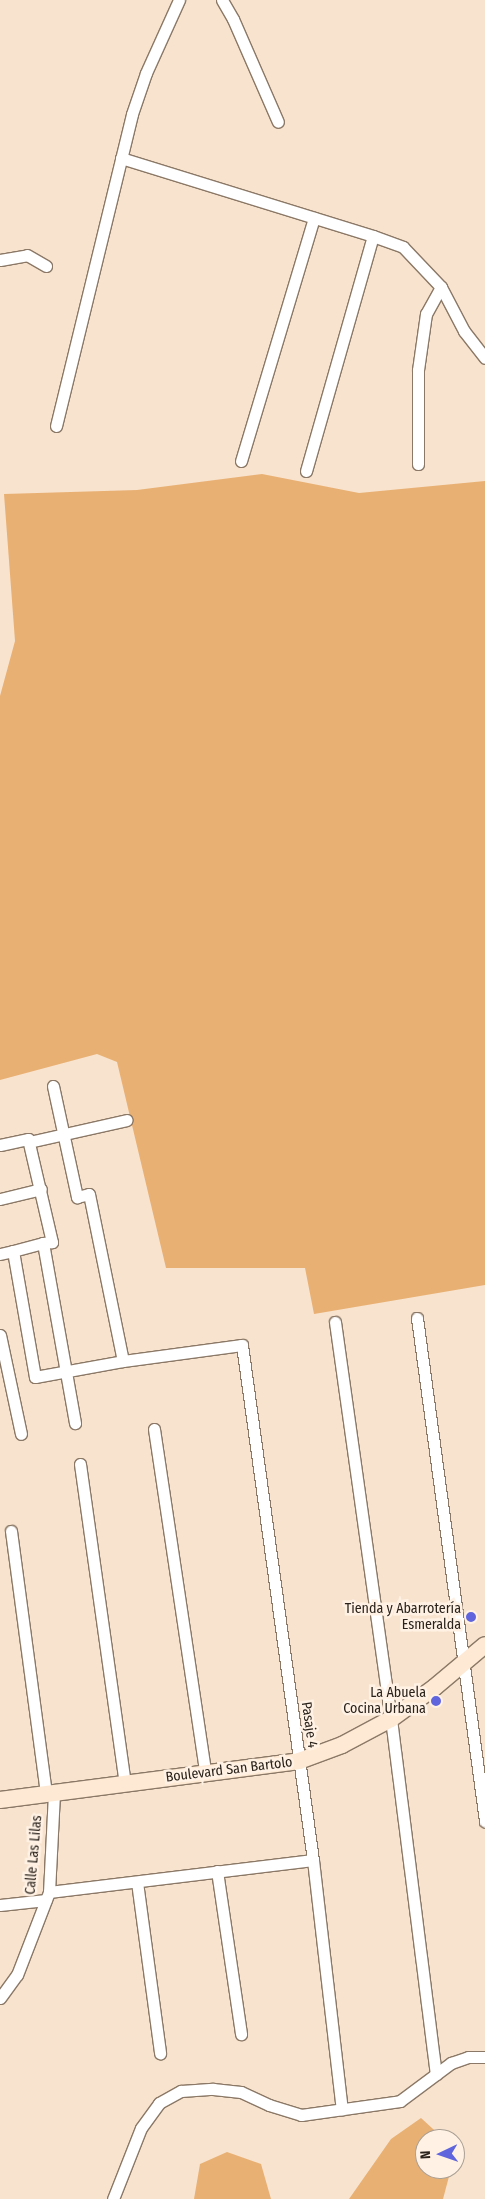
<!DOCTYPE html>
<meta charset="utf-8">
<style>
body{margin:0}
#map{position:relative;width:485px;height:2199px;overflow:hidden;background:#f8e3ce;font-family:"Fira Sans Condensed",sans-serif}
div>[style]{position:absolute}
.green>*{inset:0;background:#e9b073}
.roads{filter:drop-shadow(1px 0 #8b7866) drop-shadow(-1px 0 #8b7866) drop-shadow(0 1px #8b7866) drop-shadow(0 -1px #8b7866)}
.minor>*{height:11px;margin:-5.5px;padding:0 5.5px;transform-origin:5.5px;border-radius:5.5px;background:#fff}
.secondary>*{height:16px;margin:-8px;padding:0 8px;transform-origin:8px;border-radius:8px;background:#feead4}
.dots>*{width:14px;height:14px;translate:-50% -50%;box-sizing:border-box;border:2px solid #fff2e5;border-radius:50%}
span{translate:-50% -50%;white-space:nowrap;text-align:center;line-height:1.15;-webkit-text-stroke:5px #fff2e5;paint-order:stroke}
.poi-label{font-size:14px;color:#2a221b}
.right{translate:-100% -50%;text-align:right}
.street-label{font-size:14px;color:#2a221b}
.north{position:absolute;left:415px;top:2129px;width:50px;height:50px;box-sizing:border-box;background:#fff2e5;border:1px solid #aa9f94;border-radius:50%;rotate:267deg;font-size:14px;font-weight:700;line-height:20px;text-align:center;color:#2a221b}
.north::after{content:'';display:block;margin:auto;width:18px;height:22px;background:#6065dd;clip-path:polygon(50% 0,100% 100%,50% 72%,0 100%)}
</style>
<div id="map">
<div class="green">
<div style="clip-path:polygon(262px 474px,359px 493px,485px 481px,485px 1285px,314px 1314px,305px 1268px,166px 1268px,117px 1062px,97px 1054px,0 1080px,0 696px,15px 641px,4px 494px,137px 490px)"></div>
<div style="clip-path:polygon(421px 2118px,444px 2139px,425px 2139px,425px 2169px,451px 2169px,443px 2199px,349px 2199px,391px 2139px)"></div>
<div style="clip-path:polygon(227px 2152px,261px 2164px,271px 2199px,194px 2199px,200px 2164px)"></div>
</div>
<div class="roads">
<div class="minor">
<div style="left:222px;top:0;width:22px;rotate:60deg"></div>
<div style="left:233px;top:19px;width:112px;rotate:66.4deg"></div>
<div style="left:121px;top:158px;width:264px;rotate:17.2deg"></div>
<div style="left:373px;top:236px;width:32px;rotate:20deg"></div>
<div style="left:403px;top:247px;width:55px;rotate:46.5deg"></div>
<div style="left:441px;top:287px;width:50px;rotate:62.4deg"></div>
<div style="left:464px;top:331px;width:34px;rotate:52deg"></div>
<div style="left:0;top:260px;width:27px;rotate:-10deg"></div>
<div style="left:27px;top:255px;width:22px;rotate:30deg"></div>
<div style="left:56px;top:426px;width:321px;rotate:-76.3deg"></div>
<div style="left:132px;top:114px;width:43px;rotate:-71.1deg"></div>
<div style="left:146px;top:73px;width:80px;rotate:-65.7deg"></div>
<div style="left:241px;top:461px;width:254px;rotate:-73.3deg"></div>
<div style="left:418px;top:464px;width:94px;rotate:-90deg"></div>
<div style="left:418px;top:370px;width:57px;rotate:-81.9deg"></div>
<div style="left:426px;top:314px;width:31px;rotate:-61deg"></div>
<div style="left:306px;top:471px;width:244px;rotate:-74.1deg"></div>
<div style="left:53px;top:1086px;width:114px;rotate:77.8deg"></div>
<div style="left:77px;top:1197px;width:12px;rotate:-14deg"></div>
<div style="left:89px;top:1194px;width:170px;rotate:78.5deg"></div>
<div style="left:29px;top:1142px;width:100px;rotate:-12.7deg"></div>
<div style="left:0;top:1145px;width:29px;rotate:-12deg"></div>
<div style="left:28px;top:1139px;width:106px;rotate:76.9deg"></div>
<div style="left:52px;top:1242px;width:9px;rotate:174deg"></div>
<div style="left:0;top:1199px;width:42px;rotate:-13.7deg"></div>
<div style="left:13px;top:1251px;width:31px;rotate:-15deg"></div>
<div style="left:43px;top:1243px;width:183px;rotate:79.9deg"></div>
<div style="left:0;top:1254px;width:13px;rotate:-13deg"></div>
<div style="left:13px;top:1251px;width:128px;rotate:80.1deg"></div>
<div style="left:35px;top:1377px;width:89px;rotate:-10.3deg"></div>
<div style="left:123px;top:1361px;width:120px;rotate:-7.7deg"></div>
<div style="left:242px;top:1345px;width:520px;rotate:82.15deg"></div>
<div style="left:313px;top:1860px;width:251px;rotate:83.4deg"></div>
<div style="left:417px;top:1318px;width:508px;rotate:82.3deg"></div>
<div style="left:335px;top:1322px;width:401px;rotate:82deg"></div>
<div style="left:391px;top:1719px;width:358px;rotate:82.8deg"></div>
<div style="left:0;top:1335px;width:101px;rotate:78deg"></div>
<div style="left:154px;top:1429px;width:347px;rotate:81.5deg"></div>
<div style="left:80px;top:1464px;width:322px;rotate:82deg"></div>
<div style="left:11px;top:1531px;width:265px;rotate:82.4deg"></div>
<div style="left:217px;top:1871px;width:165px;rotate:81.6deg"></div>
<div style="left:137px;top:1882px;width:173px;rotate:82.3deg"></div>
<div style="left:49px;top:1892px;width:266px;rotate:-6.9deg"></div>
<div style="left:0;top:1905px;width:46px;rotate:-6.2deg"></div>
<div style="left:0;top:1998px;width:29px;rotate:-54deg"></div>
<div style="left:17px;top:1975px;width:89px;rotate:-68.9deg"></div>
<div style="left:49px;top:1892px;width:99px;rotate:-87.1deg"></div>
<div style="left:113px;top:2199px;width:76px;rotate:-68.5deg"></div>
<div style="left:141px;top:2128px;width:31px;rotate:-54deg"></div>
<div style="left:159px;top:2103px;width:25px;rotate:-29deg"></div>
<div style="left:181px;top:2091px;width:32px;rotate:-4deg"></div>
<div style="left:213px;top:2089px;width:28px;rotate:6deg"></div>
<div style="left:241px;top:2092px;width:31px;rotate:25deg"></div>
<div style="left:269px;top:2105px;width:34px;rotate:17deg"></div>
<div style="left:301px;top:2115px;width:100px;rotate:-8deg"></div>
<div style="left:400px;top:2101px;width:64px;rotate:-36.7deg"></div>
<div style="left:451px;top:2063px;width:18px;rotate:-19deg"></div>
<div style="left:468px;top:2057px;width:17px"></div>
</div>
<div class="secondary">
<div style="left:0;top:1800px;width:302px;rotate:-7.4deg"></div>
<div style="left:299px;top:1761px;width:46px;rotate:-20.4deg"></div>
<div style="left:342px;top:1745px;width:55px;rotate:-28deg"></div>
<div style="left:391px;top:1719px;width:54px;rotate:-36deg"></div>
<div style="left:435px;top:1687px;width:65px;rotate:-40deg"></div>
</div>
</div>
<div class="dots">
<div style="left:471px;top:1617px;background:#6065dd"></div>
<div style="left:436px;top:1701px;background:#6065dd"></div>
</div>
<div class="poi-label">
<span class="right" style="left:461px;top:1617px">Tienda y Abarrotería<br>Esmeralda</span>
<span class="right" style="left:426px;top:1701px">La Abuela<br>Cocina Urbana</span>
</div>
<div class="street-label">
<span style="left:309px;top:1725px;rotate:82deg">Pasaje 4</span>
<span style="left:229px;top:1770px;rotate:-7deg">Boulevard San Bartolo</span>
<span style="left:34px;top:1855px;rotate:-85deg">Calle Las Lilas</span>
</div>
<div class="north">N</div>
</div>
